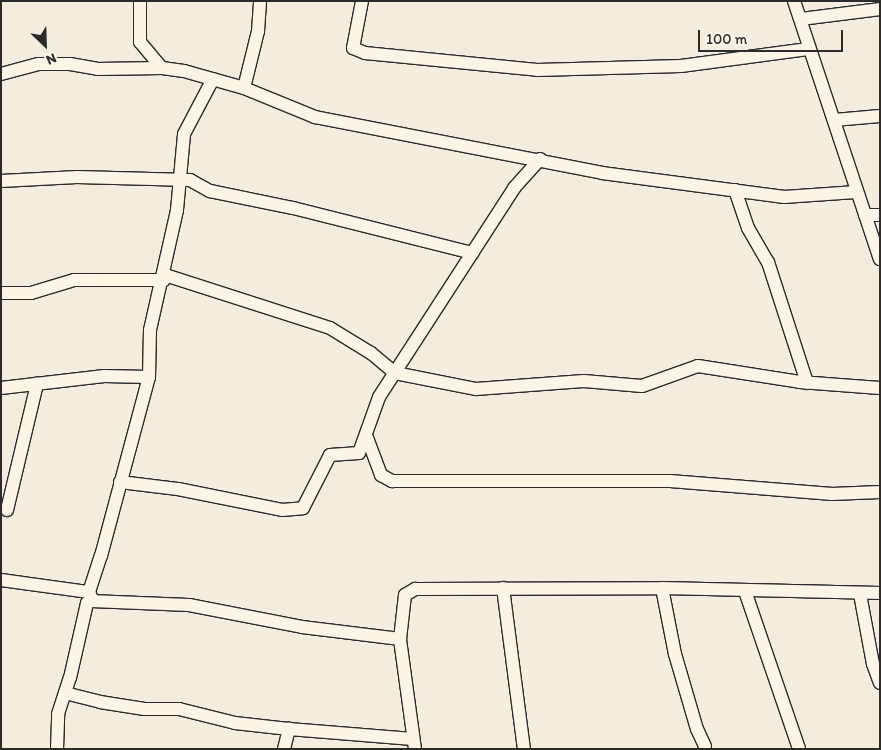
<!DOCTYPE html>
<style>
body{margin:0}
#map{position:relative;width:881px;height:750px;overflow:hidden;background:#f4edde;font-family:Itim,sans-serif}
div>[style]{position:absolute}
.roads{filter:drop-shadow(1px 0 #2b2b2b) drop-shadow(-1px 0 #2b2b2b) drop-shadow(0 1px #2b2b2b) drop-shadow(0 -1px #2b2b2b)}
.minor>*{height:12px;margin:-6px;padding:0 6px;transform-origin:6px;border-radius:6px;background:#fcf5e5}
span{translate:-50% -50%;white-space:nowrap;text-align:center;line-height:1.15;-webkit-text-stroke:4.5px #fcf5e5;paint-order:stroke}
.frame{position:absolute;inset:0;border:2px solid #2b2b2b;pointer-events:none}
.north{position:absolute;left:20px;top:20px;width:50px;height:50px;-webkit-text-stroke:4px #fcf5e5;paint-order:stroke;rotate:156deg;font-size:14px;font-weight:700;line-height:20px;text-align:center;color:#2b2b2b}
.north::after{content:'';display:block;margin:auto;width:18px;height:22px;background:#2b2b2b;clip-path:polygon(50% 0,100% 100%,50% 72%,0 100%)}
.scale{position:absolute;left:698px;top:30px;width:145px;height:22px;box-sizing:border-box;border:2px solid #2b2b2b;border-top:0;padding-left:6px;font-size:15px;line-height:18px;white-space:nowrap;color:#2b2b2b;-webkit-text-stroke:4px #fcf5e5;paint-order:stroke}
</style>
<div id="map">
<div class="roads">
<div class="minor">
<div style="left:140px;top:1px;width:41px;rotate:90deg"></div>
<div style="left:140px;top:42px;width:34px;rotate:50deg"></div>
<div style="left:362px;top:1px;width:48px;rotate:100.8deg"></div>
<div style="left:353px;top:48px;width:13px;rotate:23deg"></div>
<div style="left:365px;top:53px;width:173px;rotate:5.6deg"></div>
<div style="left:537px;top:70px;width:144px;rotate:-1.6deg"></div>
<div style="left:681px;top:66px;width:128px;rotate:-7.6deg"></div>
<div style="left:794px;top:1px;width:272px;rotate:71.6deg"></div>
<div style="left:801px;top:19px;width:80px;rotate:-7.2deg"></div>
<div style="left:1px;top:74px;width:39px;rotate:-15deg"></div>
<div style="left:39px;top:64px;width:31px"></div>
<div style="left:70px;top:64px;width:27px;rotate:10deg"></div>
<div style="left:97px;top:69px;width:65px;rotate:-0.9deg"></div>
<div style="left:162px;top:68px;width:22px;rotate:8deg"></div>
<div style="left:184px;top:71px;width:62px;rotate:15.8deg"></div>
<div style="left:244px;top:88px;width:59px;rotate:-76.2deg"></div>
<div style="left:258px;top:31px;width:30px;rotate:-86deg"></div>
<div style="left:244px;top:88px;width:77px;rotate:22.2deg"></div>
<div style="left:315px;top:117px;width:292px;rotate:11deg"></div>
<div style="left:602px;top:173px;width:184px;rotate:7.5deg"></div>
<div style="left:784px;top:197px;width:72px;rotate:-4deg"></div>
<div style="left:834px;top:120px;width:46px;rotate:-5deg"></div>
<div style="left:1px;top:181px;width:76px;rotate:-3deg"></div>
<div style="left:77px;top:177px;width:113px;rotate:1.5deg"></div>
<div style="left:190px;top:180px;width:23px;rotate:29deg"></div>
<div style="left:210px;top:191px;width:85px;rotate:11.6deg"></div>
<div style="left:293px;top:208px;width:185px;rotate:14.1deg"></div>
<div style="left:735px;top:190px;width:40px;rotate:71.1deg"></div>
<div style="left:748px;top:228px;width:39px;rotate:60deg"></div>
<div style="left:768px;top:262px;width:127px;rotate:72.1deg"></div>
<div style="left:865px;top:215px;width:15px"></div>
<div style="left:165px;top:275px;width:173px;rotate:17.8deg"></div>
<div style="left:330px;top:328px;width:48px;rotate:31.4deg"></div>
<div style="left:371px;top:353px;width:31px;rotate:40deg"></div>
<div style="left:395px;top:373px;width:83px;rotate:11.2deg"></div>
<div style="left:476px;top:389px;width:108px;rotate:-4.2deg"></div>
<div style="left:584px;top:381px;width:58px;rotate:4.9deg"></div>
<div style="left:642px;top:386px;width:59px;rotate:-19.7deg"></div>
<div style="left:698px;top:366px;width:103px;rotate:8.9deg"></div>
<div style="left:800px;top:382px;width:80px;rotate:4.3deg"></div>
<div style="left:1px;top:293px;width:30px"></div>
<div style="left:31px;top:293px;width:45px;rotate:-16.8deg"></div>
<div style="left:74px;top:280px;width:90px"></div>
<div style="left:1px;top:388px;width:104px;rotate:-6.6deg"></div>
<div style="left:104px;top:376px;width:45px;rotate:1.3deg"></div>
<div style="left:366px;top:435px;width:43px;rotate:69.4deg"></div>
<div style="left:381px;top:475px;width:13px;rotate:29deg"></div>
<div style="left:392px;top:481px;width:278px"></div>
<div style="left:670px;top:481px;width:163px;rotate:4.6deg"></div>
<div style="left:832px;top:494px;width:48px;rotate:-2.4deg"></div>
<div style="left:120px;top:482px;width:58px;rotate:6.9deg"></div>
<div style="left:178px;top:489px;width:106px;rotate:11.4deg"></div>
<div style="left:282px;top:510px;width:21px;rotate:-5deg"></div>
<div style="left:303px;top:508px;width:59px;rotate:-63deg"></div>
<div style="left:330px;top:455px;width:29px;rotate:-4deg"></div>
<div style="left:359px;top:453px;width:59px;rotate:-70.3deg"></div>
<div style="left:379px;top:397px;width:249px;rotate:-57.1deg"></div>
<div style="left:514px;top:188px;width:39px;rotate:-48deg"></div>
<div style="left:7px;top:510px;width:130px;rotate:-76.6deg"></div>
<div style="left:1px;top:580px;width:89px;rotate:7.8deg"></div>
<div style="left:89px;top:592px;width:8px;rotate:67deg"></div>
<div style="left:503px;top:588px;width:162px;rotate:82.6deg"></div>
<div style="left:662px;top:588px;width:67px;rotate:78.9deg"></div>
<div style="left:675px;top:654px;width:78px;rotate:73.7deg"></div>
<div style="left:697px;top:729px;width:19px;rotate:65deg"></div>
<div style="left:745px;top:591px;width:167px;rotate:71.1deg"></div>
<div style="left:89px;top:592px;width:38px;rotate:-72deg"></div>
<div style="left:101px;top:556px;width:185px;rotate:-75deg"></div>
<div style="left:149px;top:377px;width:47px;rotate:-88.8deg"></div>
<div style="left:150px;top:330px;width:123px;rotate:-77.3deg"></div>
<div style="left:177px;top:210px;width:76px;rotate:-84.7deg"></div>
<div style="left:184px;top:134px;width:62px;rotate:-62.2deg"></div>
<div style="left:860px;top:594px;width:71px;rotate:79.5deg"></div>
<div style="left:873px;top:664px;width:20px;rotate:70deg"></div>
<div style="left:65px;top:693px;width:36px;rotate:14deg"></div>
<div style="left:100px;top:702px;width:45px;rotate:9deg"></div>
<div style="left:144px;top:709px;width:35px"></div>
<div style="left:179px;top:709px;width:58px;rotate:14deg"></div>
<div style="left:235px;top:723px;width:54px;rotate:6.3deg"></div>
<div style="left:57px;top:749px;width:35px;rotate:-88deg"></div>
<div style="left:58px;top:714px;width:38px;rotate:-72deg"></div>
<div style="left:70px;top:678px;width:77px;rotate:-77.2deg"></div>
<div style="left:87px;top:603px;width:4px;rotate:-27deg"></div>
<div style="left:91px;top:601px;width:98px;rotate:2.3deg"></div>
<div style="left:189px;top:605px;width:115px;rotate:11deg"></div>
<div style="left:302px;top:627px;width:99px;rotate:7deg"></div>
<div style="left:284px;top:749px;width:21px;rotate:-76deg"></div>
<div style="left:289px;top:729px;width:124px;rotate:4.6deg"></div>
<div style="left:415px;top:749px;width:111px;rotate:-97.8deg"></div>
<div style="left:400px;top:639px;width:44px;rotate:-83.5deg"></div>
<div style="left:405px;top:595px;width:12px;rotate:-31deg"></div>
<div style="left:415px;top:589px;width:247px;rotate:-0.2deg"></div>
<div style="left:662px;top:588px;width:218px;rotate:1.3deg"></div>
</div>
</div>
<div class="frame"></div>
<div class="north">N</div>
<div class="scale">100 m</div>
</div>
